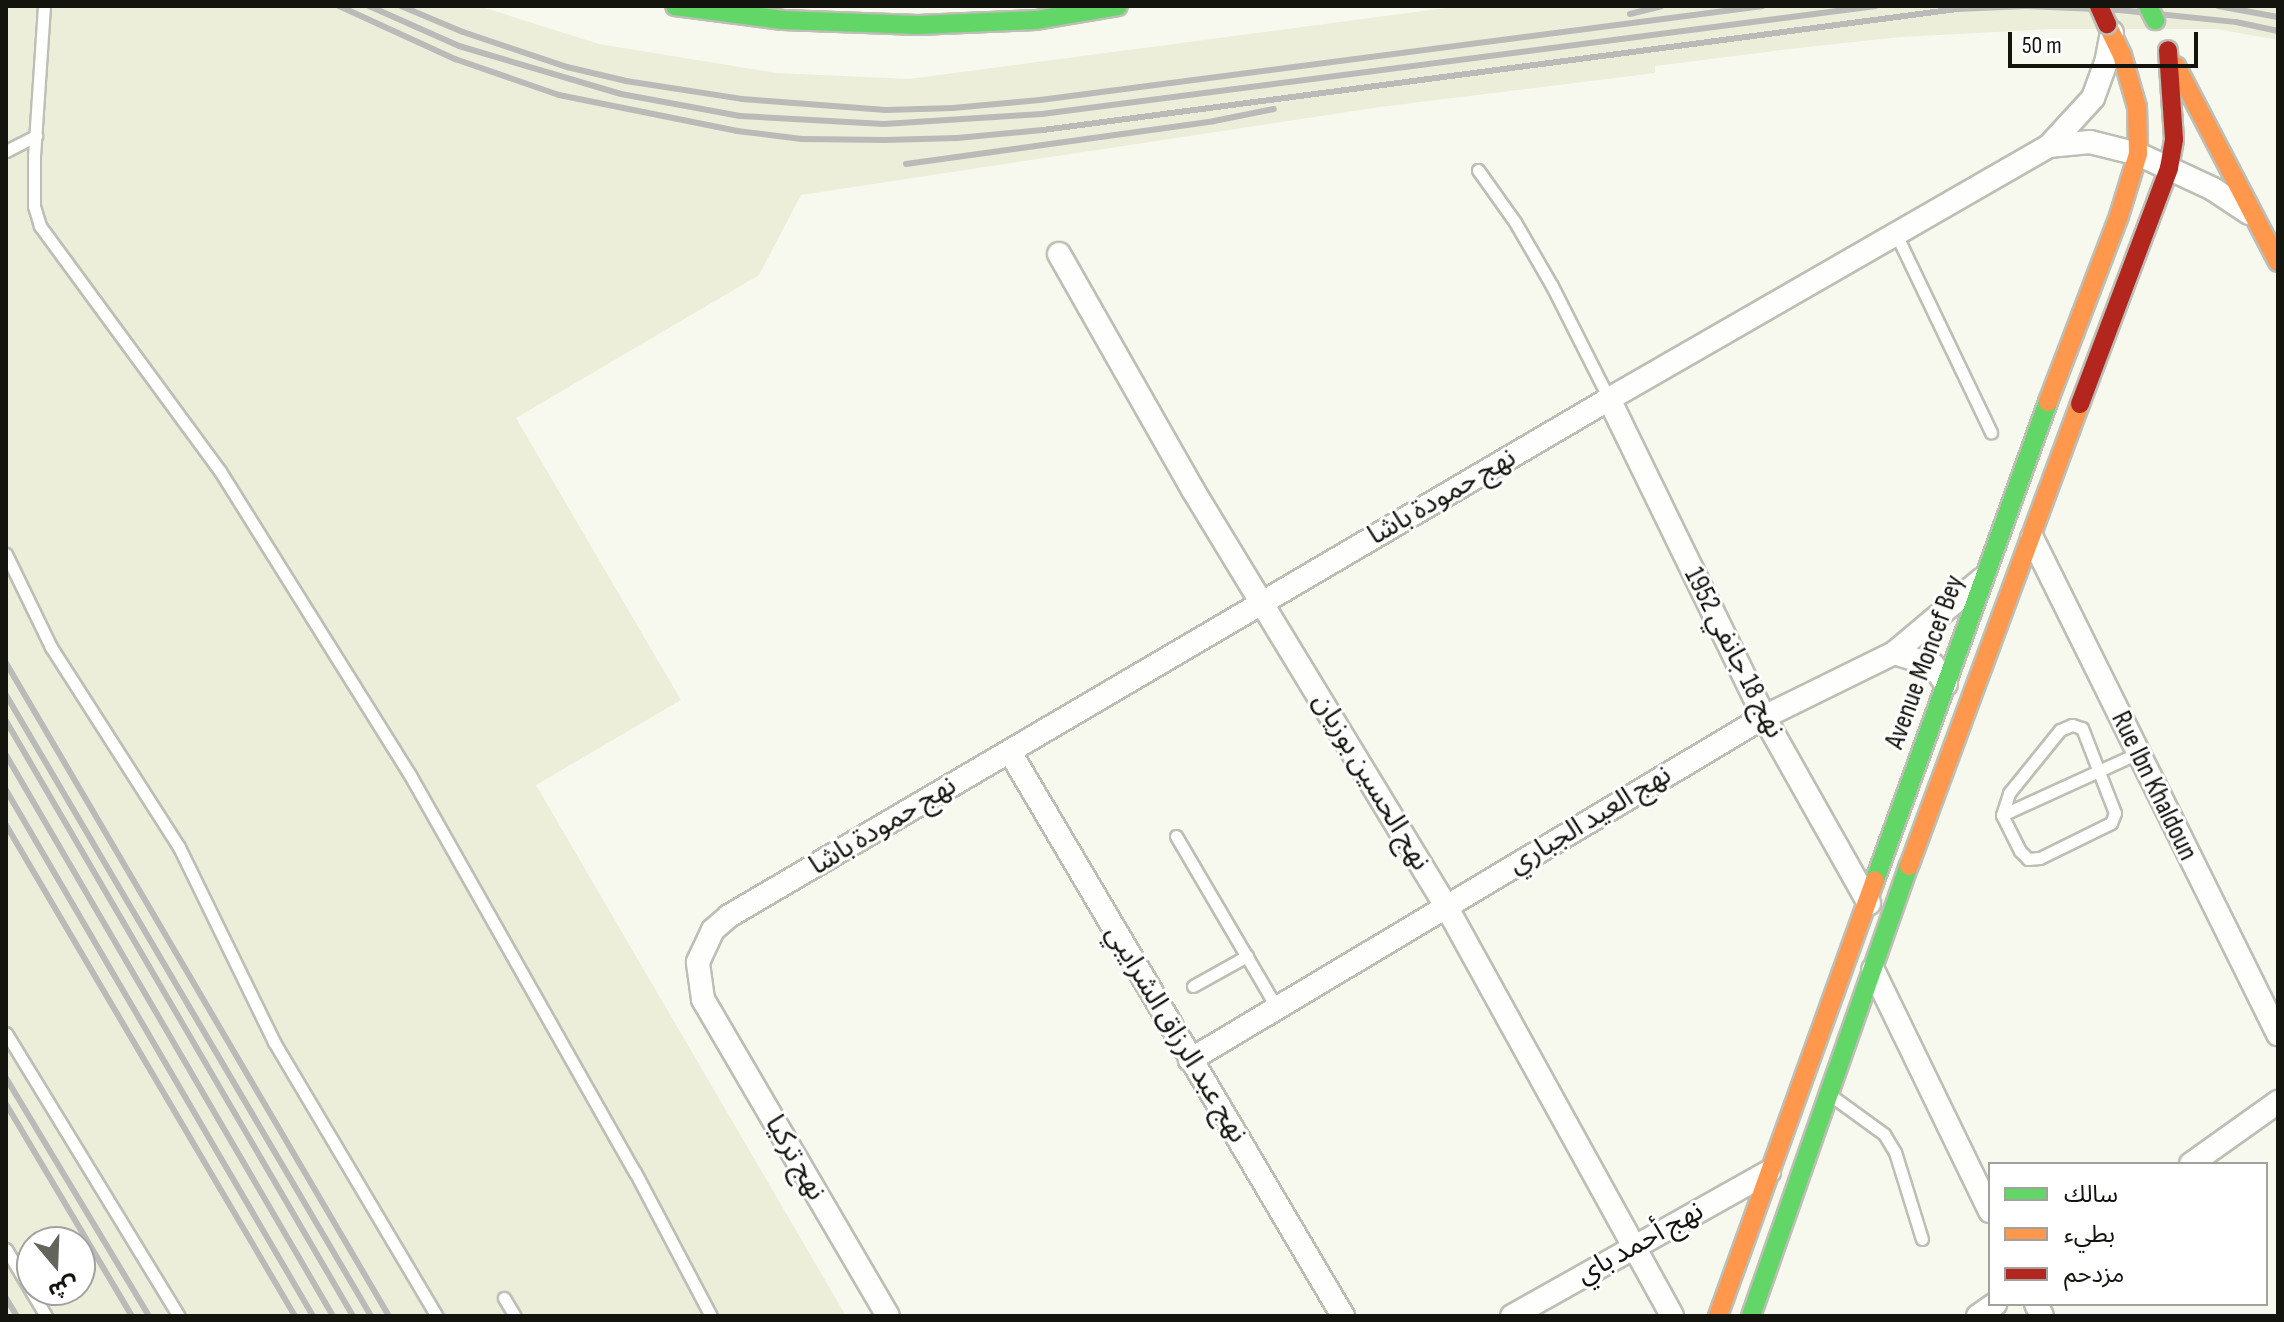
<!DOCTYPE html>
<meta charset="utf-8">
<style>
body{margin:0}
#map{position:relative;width:2284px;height:1322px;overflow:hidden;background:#f8f9ee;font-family:"Sofia Sans Condensed","Noto Sans Arabic",sans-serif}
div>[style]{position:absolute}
.built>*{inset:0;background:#eceeda}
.roads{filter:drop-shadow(2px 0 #bdbeb5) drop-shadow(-2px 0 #bdbeb5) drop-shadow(0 2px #bdbeb5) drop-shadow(0 -2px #bdbeb5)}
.lane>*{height:11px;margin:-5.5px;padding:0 5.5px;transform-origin:5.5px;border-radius:5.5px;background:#fefefc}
.street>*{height:22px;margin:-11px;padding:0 11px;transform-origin:11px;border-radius:11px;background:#fefefc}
.fast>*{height:18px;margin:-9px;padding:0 9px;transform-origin:9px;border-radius:9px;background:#63d668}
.slow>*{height:18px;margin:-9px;padding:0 9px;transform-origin:9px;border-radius:9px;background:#ff974d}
.jam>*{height:18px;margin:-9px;padding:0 9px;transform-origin:9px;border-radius:9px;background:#b3261e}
.rail>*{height:6px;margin:-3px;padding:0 3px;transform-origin:3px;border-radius:3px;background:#babbb8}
.bridges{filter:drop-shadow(2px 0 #bdbeb5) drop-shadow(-2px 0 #bdbeb5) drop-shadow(0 2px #bdbeb5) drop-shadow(0 -2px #bdbeb5)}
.fast-bridge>*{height:18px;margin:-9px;padding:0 9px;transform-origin:9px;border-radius:9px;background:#63d668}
.jam-bridge>*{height:18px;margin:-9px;padding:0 9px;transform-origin:9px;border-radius:9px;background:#b3261e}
span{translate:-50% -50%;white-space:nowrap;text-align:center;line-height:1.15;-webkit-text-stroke:6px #fff;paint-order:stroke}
.street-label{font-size:28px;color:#13140d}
.frame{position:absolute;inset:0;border:8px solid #13140d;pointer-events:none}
.legend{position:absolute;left:1988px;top:1162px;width:280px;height:144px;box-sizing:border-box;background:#fff;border:2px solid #a1a19e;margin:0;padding:10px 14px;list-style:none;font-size:24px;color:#13140d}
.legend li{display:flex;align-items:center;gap:16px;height:40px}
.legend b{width:40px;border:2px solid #a1a19e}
.north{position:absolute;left:16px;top:1226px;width:80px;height:80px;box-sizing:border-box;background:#fff;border:2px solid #a1a19e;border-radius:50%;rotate:161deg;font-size:22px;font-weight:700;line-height:32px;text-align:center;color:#13140d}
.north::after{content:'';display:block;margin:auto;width:28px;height:36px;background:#63645c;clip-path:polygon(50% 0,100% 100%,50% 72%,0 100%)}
.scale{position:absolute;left:2008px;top:32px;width:190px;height:36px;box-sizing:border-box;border:4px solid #13140d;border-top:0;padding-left:10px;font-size:24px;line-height:28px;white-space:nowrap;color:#13140d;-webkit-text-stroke:6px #fff;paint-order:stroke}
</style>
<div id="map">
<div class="built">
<div style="clip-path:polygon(evenodd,6px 6px,479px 6px,599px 44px,777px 73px,909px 79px,1460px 6px,2278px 6px,2278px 40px,2216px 29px,2051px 29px,1901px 37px,1789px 49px,1655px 66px,1655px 73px,1380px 107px,801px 195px,759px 275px,516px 418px,681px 700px,536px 785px,846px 1316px,6px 1316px,6px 6px,32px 1242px,80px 1242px,80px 1290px,32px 1290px,32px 1242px)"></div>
</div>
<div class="roads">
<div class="lane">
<div style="left:44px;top:6px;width:150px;rotate:93.8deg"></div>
<div style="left:34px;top:156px;width:50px;rotate:90deg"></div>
<div style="left:34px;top:206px;width:21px;rotate:73deg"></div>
<div style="left:40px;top:226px;width:304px;rotate:53.7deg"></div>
<div style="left:220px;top:471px;width:358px;rotate:58deg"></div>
<div style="left:410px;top:775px;width:456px;rotate:60.5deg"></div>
<div style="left:635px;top:1172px;width:163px;rotate:62.2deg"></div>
<div style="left:6px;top:151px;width:34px;rotate:-27deg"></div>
<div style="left:1478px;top:170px;width:64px;rotate:54.6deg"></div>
<div style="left:1515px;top:222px;width:74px;rotate:60deg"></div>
<div style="left:1552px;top:286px;width:127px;rotate:63.2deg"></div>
<div style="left:1896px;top:234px;width:220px;rotate:64.4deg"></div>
<div style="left:6px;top:554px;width:103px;rotate:64.2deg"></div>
<div style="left:51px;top:647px;width:237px;rotate:57.4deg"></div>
<div style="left:179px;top:847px;width:217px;rotate:64deg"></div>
<div style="left:274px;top:1042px;width:319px;rotate:59.3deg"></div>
<div style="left:2072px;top:725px;width:10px;rotate:17deg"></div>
<div style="left:2082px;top:728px;width:91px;rotate:68.8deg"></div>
<div style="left:2115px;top:813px;width:11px;rotate:112deg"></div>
<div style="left:2111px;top:823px;width:79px;rotate:153.8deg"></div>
<div style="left:2040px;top:858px;width:12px;rotate:175deg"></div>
<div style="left:2028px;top:859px;width:11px;rotate:-135deg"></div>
<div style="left:2020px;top:851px;width:40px;rotate:-116.6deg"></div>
<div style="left:2002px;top:815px;width:23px;rotate:-72deg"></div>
<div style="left:2009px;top:793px;width:81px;rotate:-51deg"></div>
<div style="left:2060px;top:730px;width:13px;rotate:-23deg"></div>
<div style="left:2002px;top:815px;width:149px;rotate:-24.5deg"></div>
<div style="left:1176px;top:836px;width:199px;rotate:59.6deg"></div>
<div style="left:1193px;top:986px;width:62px;rotate:-29.1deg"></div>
<div style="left:6px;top:1033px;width:332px;rotate:58.6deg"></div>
<div style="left:1833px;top:1097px;width:63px;rotate:36deg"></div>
<div style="left:1884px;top:1134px;width:21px;rotate:59deg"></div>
<div style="left:1895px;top:1152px;width:91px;rotate:72.8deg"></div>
<div style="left:6px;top:1249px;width:78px;rotate:59.2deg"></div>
<div style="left:504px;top:1298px;width:21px;rotate:59deg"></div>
</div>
<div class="street">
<div style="left:2049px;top:146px;width:65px;rotate:-47.5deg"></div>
<div style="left:2093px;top:98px;width:37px;rotate:-70deg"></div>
<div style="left:2106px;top:63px;width:31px;rotate:-79deg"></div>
<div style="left:1059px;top:254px;width:271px;rotate:60.4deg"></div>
<div style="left:1193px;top:490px;width:487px;rotate:58.7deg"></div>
<div style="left:1446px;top:906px;width:468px;rotate:61.1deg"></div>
<div style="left:1609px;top:399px;width:354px;rotate:64deg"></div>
<div style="left:1764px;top:717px;width:214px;rotate:60.6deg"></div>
<div style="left:2032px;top:538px;width:554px;rotate:63.62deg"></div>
<div style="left:1894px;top:653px;width:41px;rotate:17.1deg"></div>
<div style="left:1933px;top:665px;width:23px;rotate:56deg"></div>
<div style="left:1010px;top:752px;width:655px;rotate:59.44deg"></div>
<div style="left:1873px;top:970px;width:268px;rotate:64.1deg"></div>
<div style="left:1190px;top:1060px;width:669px;rotate:-30.86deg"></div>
<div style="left:1764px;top:717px;width:145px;rotate:-26.2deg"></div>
<div style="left:1894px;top:653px;width:114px;rotate:-40deg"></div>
<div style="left:2191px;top:1164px;width:107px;rotate:-35.5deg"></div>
<div style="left:2036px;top:1304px;width:13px;rotate:63deg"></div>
<div style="left:888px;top:1316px;width:367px;rotate:-120.3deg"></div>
<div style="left:703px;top:999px;width:37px;rotate:-98deg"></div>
<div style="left:698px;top:962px;width:35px;rotate:-65deg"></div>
<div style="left:713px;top:930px;width:21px;rotate:-41deg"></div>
<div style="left:729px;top:916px;width:1021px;rotate:-30.43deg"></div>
<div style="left:1609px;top:399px;width:508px;rotate:-29.9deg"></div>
<div style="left:2049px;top:146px;width:41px;rotate:-5.6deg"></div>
<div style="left:2090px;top:142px;width:49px;rotate:14deg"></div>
<div style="left:2138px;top:154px;width:83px;rotate:25deg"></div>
<div style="left:2213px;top:189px;width:43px;rotate:33.7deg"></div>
<div style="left:1512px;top:1316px;width:295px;rotate:-29.3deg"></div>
<div style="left:1978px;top:1316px;width:21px;rotate:-35deg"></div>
</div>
<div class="fast">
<div style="left:675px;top:6px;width:109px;rotate:7.4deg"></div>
<div style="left:783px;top:20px;width:135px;rotate:2.1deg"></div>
<div style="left:918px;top:25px;width:118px;rotate:-2.4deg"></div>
<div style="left:1036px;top:20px;width:83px;rotate:-9.7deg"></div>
<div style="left:1875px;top:880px;width:508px;rotate:-70.1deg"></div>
<div style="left:1751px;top:1316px;width:477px;rotate:-70.7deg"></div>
</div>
<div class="slow">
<div style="left:2176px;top:66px;width:221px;rotate:62.5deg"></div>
<div style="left:2048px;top:402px;width:199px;rotate:-69.1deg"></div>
<div style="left:2119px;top:216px;width:65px;rotate:-73deg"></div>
<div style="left:2138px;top:154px;width:47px;rotate:-91.2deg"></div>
<div style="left:2137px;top:107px;width:54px;rotate:-106.1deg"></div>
<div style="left:2122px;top:55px;width:34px;rotate:-116deg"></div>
<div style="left:1909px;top:866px;width:493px;rotate:-69.7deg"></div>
<div style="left:1718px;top:1316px;width:463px;rotate:-70.2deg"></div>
</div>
<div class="jam">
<div style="left:2080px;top:404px;width:252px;rotate:-69.3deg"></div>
<div style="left:2169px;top:168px;width:29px;rotate:-80deg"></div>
<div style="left:2174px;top:139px;width:89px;rotate:-93.9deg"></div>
</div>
</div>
<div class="rail">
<div style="left:339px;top:6px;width:128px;rotate:24.6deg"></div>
<div style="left:455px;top:59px;width:110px;rotate:19.1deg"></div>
<div style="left:559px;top:95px;width:182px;rotate:11.4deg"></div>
<div style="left:737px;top:131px;width:65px;rotate:7deg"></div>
<div style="left:802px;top:139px;width:83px;rotate:0.7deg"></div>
<div style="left:885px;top:140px;width:72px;rotate:-1.6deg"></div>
<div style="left:957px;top:138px;width:86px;rotate:-5.3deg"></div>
<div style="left:1043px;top:130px;width:922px;rotate:-7.54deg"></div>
<div style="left:1957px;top:9px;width:69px;rotate:-2.5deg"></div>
<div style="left:2026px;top:6px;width:93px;rotate:2.5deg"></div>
<div style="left:2119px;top:10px;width:118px;rotate:5.9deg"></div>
<div style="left:2236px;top:22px;width:43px;rotate:12.1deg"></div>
<div style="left:369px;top:6px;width:98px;rotate:24deg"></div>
<div style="left:459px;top:46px;width:169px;rotate:16.5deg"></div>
<div style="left:621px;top:94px;width:121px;rotate:10.5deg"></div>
<div style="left:740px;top:116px;width:144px;rotate:3.2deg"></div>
<div style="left:884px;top:124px;width:158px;rotate:-3.6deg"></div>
<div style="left:1042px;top:114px;width:841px;rotate:-7.38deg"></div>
<div style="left:401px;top:6px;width:67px;rotate:22.8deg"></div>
<div style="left:463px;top:32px;width:110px;rotate:18.6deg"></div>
<div style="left:567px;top:67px;width:61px;rotate:13.3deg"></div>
<div style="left:626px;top:81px;width:117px;rotate:8.8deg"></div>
<div style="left:742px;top:99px;width:144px;rotate:4.4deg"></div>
<div style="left:886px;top:110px;width:67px;rotate:-1.7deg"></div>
<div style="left:953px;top:108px;width:87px;rotate:-5.3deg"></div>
<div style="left:1040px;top:100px;width:729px;rotate:-7.41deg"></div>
<div style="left:2218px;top:6px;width:61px;rotate:10.4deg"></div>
<div style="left:1630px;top:14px;width:32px;rotate:-14deg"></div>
<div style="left:906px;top:164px;width:311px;rotate:-7.9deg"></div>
<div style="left:1214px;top:121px;width:61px;rotate:-11.3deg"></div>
<div style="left:6px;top:663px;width:757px;rotate:59.61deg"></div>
<div style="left:6px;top:695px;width:720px;rotate:59.55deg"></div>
<div style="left:6px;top:721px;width:689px;rotate:59.75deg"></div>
<div style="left:6px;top:755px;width:649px;rotate:59.76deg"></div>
<div style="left:6px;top:790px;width:609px;rotate:59.73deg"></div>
<div style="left:6px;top:825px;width:570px;rotate:59.52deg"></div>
<div style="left:6px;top:1078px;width:278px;rotate:59deg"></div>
<div style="left:6px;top:1104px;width:247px;rotate:59.3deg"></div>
<div style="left:6px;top:1298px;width:21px;rotate:59deg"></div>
</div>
<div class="bridges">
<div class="fast-bridge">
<div style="left:2148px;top:6px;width:16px;rotate:63deg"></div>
</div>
<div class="jam-bridge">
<div style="left:2099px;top:6px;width:20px;rotate:66deg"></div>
</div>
</div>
<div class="street-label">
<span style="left:1442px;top:497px;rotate:-30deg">نهج حمودة باشا</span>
<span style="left:1734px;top:653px;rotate:63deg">نهج 18 جانفي 1952</span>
<span style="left:1925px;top:662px;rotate:-70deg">Avenue Moncef Bey</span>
<span style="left:1371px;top:782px;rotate:59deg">نهج الحسين بوزيان</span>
<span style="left:2154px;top:786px;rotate:64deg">Rue Ibn Khaldoun</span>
<span style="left:1590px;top:820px;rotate:-31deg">نهج العيد الجباري</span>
<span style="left:883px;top:826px;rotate:-31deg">نهج حمودة باشا</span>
<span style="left:1176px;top:1034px;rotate:59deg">نهج عبد الرزاق الشرايبي</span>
<span style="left:795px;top:1158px;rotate:60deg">نهج تركيا</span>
<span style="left:1640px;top:1243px;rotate:-29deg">نهج أحمد باي</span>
</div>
<div class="frame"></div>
<ul class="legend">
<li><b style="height:10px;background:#63d668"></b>سالك</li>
<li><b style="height:10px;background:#ff974d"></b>بطيء</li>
<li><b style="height:10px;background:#b3261e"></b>مزدحم</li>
</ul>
<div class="north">ش</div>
<div class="scale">50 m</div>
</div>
